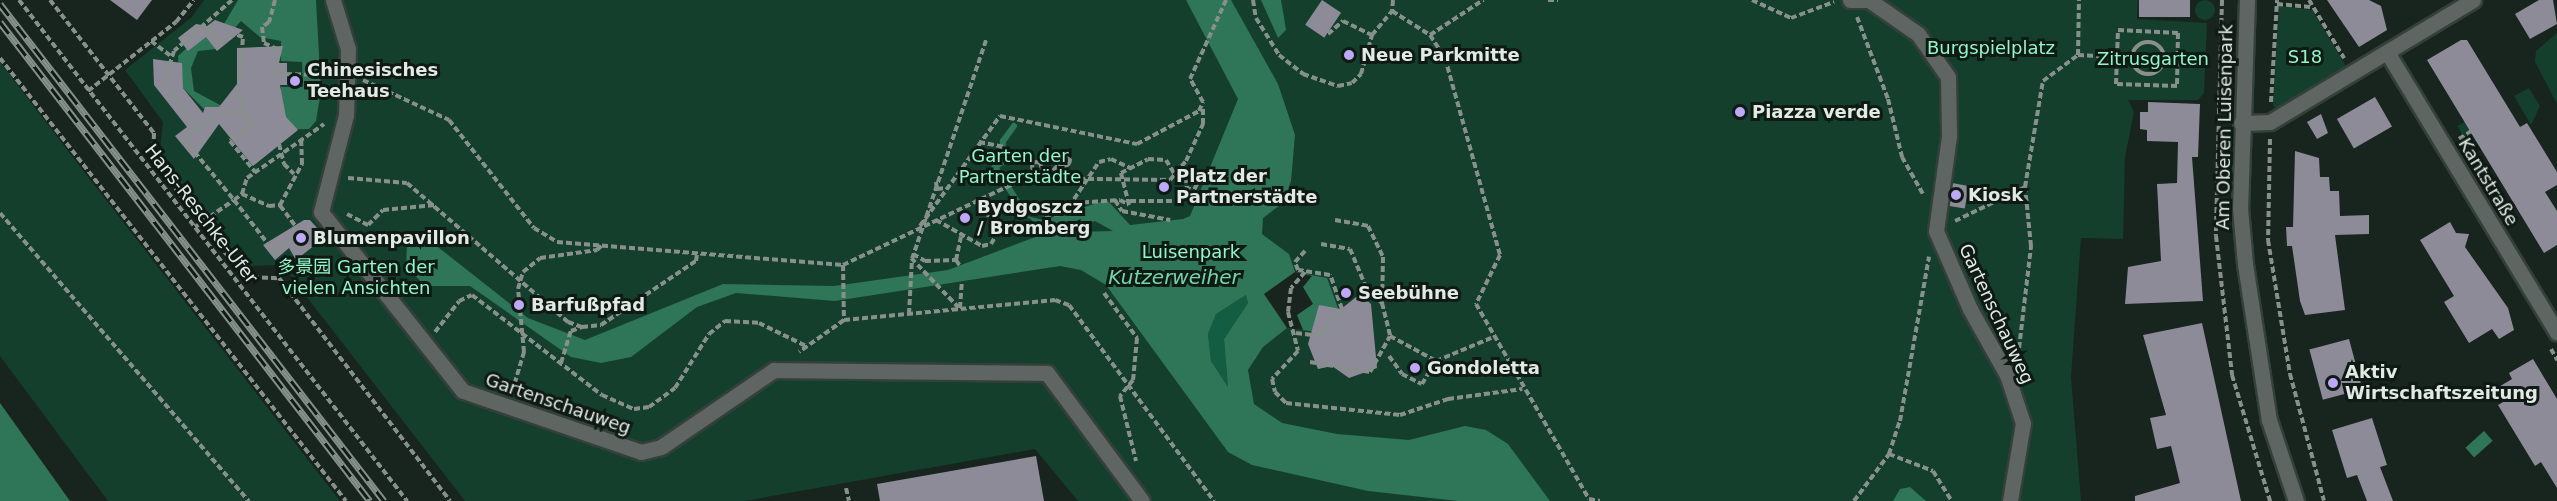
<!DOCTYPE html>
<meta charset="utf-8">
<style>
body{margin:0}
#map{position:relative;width:2557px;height:501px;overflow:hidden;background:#18241e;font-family:"DejaVu Sans","Noto Sans SC",sans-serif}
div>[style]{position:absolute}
.green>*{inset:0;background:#143f2d;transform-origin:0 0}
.round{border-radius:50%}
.forest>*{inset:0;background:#135e42}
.water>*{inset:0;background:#2f7557;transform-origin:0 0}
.pier>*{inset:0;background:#18241e}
.stream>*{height:6px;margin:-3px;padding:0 3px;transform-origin:3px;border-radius:3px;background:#2f7557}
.building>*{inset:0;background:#8e8b98;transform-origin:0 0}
.path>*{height:4px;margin-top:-2px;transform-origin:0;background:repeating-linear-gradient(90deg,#87908b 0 6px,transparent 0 9px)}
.path>.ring{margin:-2px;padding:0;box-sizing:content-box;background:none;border:4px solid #87908b;border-radius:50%}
.roads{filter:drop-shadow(2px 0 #34403a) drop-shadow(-2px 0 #34403a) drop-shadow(0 2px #34403a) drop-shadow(0 -2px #34403a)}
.street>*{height:15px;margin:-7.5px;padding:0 7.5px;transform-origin:7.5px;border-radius:7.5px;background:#5f6562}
.rail>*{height:7px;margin-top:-3.5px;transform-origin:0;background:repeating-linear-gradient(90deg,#0f1a15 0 14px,#86908b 0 28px);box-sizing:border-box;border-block:2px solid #86908b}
.dots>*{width:16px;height:16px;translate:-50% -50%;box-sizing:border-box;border:3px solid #0f1a15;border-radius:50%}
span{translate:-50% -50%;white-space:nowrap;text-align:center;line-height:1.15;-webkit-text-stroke:6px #0f1a15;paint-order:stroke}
.park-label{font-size:18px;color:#92f6c8}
.poi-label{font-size:18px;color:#e2eae6;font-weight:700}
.left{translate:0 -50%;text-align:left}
.street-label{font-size:18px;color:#e2eae6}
.water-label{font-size:20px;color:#72d6a9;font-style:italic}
</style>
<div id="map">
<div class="green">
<div class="round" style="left:2195px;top:0;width:20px;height:20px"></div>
<div style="clip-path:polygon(204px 0,2138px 0,2137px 19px,2207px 23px,2204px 93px,2198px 100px,2128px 100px,2134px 112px,2125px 157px,2123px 239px,2081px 238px,2071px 377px,2081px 501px,1078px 501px,1035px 449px,744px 501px,465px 501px,282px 265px,243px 266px,159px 158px,163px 122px,125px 70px,192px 17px)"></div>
<div style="clip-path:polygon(2279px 6px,2312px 10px,2346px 66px,2278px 109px,2273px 106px)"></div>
<div style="clip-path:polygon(2557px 33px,2557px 104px,2535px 62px,2536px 51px)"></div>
<div style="clip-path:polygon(0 62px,85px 173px,340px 501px,108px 501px,0 356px)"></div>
<div style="clip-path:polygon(2529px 88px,2540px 106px,2531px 125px,2514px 96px)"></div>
<div style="left:2466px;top:121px;width:28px;height:10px;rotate:60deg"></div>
</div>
<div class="forest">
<div style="clip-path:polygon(1246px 295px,1248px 303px,1224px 339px,1228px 387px,1211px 361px,1208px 334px,1216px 314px)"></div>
</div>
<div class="water">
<div style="clip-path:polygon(evenodd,238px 0,316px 0,321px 91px,316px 121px,309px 129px,226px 131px,179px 84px,178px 56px,201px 35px,224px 24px,238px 0,241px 21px,260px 37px,281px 41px,281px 61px,302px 62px,303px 87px,281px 87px,281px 100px,220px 105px,194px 91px,191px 68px,198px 51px,216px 49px,241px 21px)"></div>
<div style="clip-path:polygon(evenodd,1186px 0,1231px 0,1278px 84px,1295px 135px,1291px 181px,1284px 202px,1263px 218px,1262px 234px,1289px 254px,1295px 272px,1327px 278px,1338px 308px,1317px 332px,1287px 328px,1263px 347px,1248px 370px,1254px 404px,1282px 423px,1337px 434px,1409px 440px,1465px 426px,1486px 430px,1508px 444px,1550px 501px,1458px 501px,1368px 491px,1252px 465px,1228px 452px,1106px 285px,1081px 270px,1060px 266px,835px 301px,736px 293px,697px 307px,631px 357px,601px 363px,571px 357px,470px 286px,425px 286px,406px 266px,407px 245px,429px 240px,528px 318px,585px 340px,723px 284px,834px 286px,948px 270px,1038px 236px,1031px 219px,1019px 214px,1043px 220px,1107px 200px,1130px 225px,1183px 219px,1190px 216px,1238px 99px,1186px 0,1095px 221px,1113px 231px,1076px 232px,1080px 226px,1095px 221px,1186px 0,1246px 295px,1248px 303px,1224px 339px,1228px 387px,1211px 361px,1208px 334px,1216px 314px,1246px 295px)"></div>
<div style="clip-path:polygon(1261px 0,1281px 0,1286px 30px,1278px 38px)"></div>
<div style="clip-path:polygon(0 403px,70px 501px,0 501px)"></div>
<div style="left:2484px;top:431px;width:13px;height:25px;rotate:48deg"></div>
<div style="clip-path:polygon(1910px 487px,1926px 501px,1893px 501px,1900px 489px)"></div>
</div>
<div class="pier">
<div style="clip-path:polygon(1295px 272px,1312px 276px,1303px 287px,1313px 304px,1297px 315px,1303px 330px,1287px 328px,1264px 294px)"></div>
</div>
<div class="stream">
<div style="left:1014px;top:126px;width:19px;rotate:126deg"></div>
<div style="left:1003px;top:141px;width:21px;rotate:93deg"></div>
<div style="left:1002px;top:162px;width:9px;rotate:144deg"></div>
<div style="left:995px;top:167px;width:57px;rotate:57.1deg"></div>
</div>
<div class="building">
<div style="clip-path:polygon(110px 0,152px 0,137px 20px)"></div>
<div style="left:1322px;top:0;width:23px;height:30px;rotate:34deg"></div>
<div style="left:2139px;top:0;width:51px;height:17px"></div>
<div style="clip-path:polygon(2327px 0,2369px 0,2381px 6px,2387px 30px,2359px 47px)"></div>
<div style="clip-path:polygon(2539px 0,2553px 0,2557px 24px,2530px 39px,2515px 14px)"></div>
<div style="clip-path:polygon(215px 20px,243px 30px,217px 51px,206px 37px,188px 51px,178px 38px,196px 24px,207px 26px)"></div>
<div style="clip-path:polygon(2461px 40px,2467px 40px,2520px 127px,2527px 123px,2557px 172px,2557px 185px,2545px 192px,2557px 211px,2557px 245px,2544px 253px,2427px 60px)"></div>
<div style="clip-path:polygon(283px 46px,279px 63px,287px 63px,287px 85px,280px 85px,286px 117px,298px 130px,253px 166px,219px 124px,194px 159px,175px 136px,187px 127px,154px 85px,153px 59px,182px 63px,183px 88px,203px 113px,205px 107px,219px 107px,237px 84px,237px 48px)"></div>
<div style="left:2375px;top:97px;width:34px;height:44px;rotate:60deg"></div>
<div style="clip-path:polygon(2148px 102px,2200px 104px,2198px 157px,2192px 157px,2203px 301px,2125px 304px,2128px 267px,2161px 261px,2157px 184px,2177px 183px,2178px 142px,2147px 141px,2147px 130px,2140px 129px,2140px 112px,2148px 112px)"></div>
<div style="clip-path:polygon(2321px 114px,2328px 133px,2317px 139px,2307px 122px)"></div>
<div style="clip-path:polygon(2295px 151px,2319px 158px,2320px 177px,2329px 177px,2330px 191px,2339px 191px,2340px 216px,2369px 215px,2369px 234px,2335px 235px,2345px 310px,2305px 315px,2300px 301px,2292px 246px,2287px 246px,2286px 227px,2293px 227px)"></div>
<div style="left:1952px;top:183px;width:17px;height:23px;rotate:10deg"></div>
<div style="clip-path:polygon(304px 220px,310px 220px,325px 237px,296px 260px,289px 248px,275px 260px,263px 245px)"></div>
<div style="clip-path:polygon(2450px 222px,2456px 233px,2469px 234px,2465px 247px,2508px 308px,2514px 330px,2499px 339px,2492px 329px,2469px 343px,2444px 302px,2454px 296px,2420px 240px)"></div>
<div style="clip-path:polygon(1360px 294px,1371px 304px,1377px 368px,1349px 378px,1332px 366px,1318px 369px,1308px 344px,1319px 305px,1341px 309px)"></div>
<div style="clip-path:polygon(2202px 323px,2241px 501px,2135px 501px,2135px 496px,2180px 483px,2171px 446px,2157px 449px,2150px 418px,2166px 415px,2143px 335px)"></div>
<div style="left:2349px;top:339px;width:52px;height:41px;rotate:75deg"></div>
<div style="clip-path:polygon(2533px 359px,2557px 399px,2557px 488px,2541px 462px,2535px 466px,2498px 405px,2505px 401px,2497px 388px,2512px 379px,2509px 373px)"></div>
<div style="clip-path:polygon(2372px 418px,2387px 465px,2380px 467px,2393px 501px,2367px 501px,2357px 475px,2347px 478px,2332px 430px)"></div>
<div style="clip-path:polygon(1036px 456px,1044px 501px,880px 501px,877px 484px)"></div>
</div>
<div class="path">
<div style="left:19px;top:0;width:634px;rotate:52.24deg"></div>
<div style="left:50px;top:0;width:169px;rotate:52deg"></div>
<div style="left:154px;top:133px;width:27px;rotate:92deg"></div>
<div style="left:153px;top:160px;width:148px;rotate:52.1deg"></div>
<div style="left:244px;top:277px;width:35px;rotate:2deg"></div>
<div style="left:279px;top:278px;width:281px;rotate:52.5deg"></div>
<div style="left:232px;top:0;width:77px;rotate:138.7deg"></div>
<div style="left:174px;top:51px;width:33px;rotate:108deg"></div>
<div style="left:164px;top:82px;width:55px;rotate:54.6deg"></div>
<div style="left:196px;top:127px;width:17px;rotate:140deg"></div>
<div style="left:183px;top:138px;width:80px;rotate:50.6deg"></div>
<div style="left:234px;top:200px;width:10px;rotate:-37deg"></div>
<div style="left:275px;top:0;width:23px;rotate:105deg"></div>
<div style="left:269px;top:22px;width:9px;rotate:144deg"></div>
<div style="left:262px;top:27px;width:16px;rotate:83deg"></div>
<div style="left:264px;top:43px;width:14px;rotate:25deg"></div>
<div style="left:277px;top:49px;width:25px;rotate:90deg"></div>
<div style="left:277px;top:74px;width:55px;rotate:1deg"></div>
<div style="left:1253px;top:0;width:18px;rotate:81deg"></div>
<div style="left:1256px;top:18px;width:44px;rotate:58.1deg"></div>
<div style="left:1279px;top:55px;width:31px;rotate:38deg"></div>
<div style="left:1303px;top:74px;width:37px;rotate:19deg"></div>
<div style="left:1338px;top:86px;width:14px;rotate:-12deg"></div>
<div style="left:1352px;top:83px;width:13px;rotate:-45deg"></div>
<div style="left:1361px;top:74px;width:41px;rotate:-74.2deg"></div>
<div style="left:1372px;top:35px;width:31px;rotate:-50deg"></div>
<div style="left:1393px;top:0;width:11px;rotate:95deg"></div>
<div style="left:1392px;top:11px;width:45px;rotate:32.3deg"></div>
<div style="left:1430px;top:35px;width:27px;rotate:57deg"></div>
<div style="left:1445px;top:58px;width:205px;rotate:74.4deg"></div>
<div style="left:1500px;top:255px;width:55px;rotate:116.1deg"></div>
<div style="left:1476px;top:304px;width:225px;rotate:59.9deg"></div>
<div style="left:1589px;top:499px;width:11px;rotate:10deg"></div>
<div style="left:1548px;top:0;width:10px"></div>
<div style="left:1752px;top:0;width:43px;rotate:24.8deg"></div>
<div style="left:1791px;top:18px;width:46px;rotate:-20.4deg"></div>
<div style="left:2222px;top:0;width:236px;rotate:91.5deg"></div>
<div style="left:2216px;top:236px;width:140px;rotate:83.4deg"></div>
<div style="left:2232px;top:375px;width:132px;rotate:73.2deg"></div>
<div style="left:2309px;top:0;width:68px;rotate:58.9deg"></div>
<div style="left:2277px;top:4px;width:36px;rotate:5deg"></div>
<div style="left:1857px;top:17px;width:88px;rotate:69.3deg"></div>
<div style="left:1888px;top:99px;width:60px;rotate:76.4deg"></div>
<div style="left:1902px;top:157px;width:43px;rotate:60.4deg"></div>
<div style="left:2118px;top:30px;width:60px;rotate:2.9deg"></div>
<div style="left:2178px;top:33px;width:53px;rotate:91.1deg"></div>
<div style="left:2177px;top:86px;width:61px;rotate:-178.1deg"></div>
<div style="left:2116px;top:84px;width:54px;rotate:-87.9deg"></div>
<div style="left:1328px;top:34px;width:20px;rotate:-41deg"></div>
<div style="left:1343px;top:21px;width:32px;rotate:26deg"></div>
<div style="left:1430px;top:35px;width:64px;rotate:-33.4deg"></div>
<div style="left:151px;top:41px;width:25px;rotate:37deg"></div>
<div class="ring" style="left:2132px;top:42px;width:28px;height:28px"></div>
<div style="left:2078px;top:55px;width:55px;rotate:-89deg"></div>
<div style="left:0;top:58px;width:562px;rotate:52.01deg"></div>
<div style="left:2164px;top:59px;width:13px"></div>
<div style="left:363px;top:80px;width:95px;rotate:24.9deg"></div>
<div style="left:449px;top:120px;width:137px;rotate:51.8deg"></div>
<div style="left:534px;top:228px;width:27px;rotate:31deg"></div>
<div style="left:557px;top:242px;width:287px;rotate:4.6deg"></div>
<div style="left:843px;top:265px;width:55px;rotate:89deg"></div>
<div style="left:844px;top:320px;width:55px;rotate:144.6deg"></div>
<div style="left:88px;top:91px;width:112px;rotate:-38.1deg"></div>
<div style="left:176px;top:22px;width:28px;rotate:-51deg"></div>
<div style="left:2271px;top:102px;width:102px;rotate:-86.6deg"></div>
<div style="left:243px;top:111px;width:15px;rotate:53deg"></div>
<div style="left:252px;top:123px;width:28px;rotate:141deg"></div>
<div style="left:230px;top:141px;width:40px;rotate:51deg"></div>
<div style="left:196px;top:127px;width:34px;rotate:-27deg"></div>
<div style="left:226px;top:112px;width:17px;rotate:-3deg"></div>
<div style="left:243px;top:111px;width:11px;rotate:-85deg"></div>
<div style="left:244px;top:100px;width:6px;rotate:-171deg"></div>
<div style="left:238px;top:99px;width:62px;rotate:-85.4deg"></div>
<div style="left:243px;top:37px;width:12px;rotate:-160deg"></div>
<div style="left:232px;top:33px;width:15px;rotate:143deg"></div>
<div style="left:220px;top:42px;width:16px;rotate:-125deg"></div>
<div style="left:211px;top:29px;width:9px;rotate:180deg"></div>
<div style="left:2270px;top:139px;width:101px;rotate:91.1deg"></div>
<div style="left:2268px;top:240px;width:136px;rotate:80.7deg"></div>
<div style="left:2290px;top:374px;width:131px;rotate:75deg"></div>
<div style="left:2459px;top:139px;width:15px;rotate:-32deg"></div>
<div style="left:979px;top:142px;width:26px;rotate:11deg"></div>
<div style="left:279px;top:144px;width:21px;rotate:76deg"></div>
<div style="left:284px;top:164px;width:14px;rotate:45deg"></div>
<div class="ring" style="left:1058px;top:154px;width:8px;height:8px"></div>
<div class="ring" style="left:1031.5px;top:161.5px;width:5px;height:5px"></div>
<div style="left:1047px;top:177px;width:18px;rotate:-47deg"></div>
<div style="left:348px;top:178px;width:59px;rotate:4.8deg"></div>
<div style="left:407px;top:183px;width:213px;rotate:40.8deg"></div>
<div style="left:568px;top:322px;width:15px;rotate:20deg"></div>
<div style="left:582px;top:327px;width:19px;rotate:-6deg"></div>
<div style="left:601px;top:325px;width:115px;rotate:-34deg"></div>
<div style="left:696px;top:261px;width:7px;rotate:-82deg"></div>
<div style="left:936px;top:182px;width:7px;rotate:82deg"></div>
<div style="left:937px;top:189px;width:9px;rotate:-6deg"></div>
<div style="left:1187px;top:192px;width:22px;rotate:-68deg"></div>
<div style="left:1195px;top:172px;width:12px;rotate:81deg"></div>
<div style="left:1197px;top:184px;width:18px;rotate:117deg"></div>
<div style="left:242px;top:194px;width:17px;rotate:-73deg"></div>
<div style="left:247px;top:178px;width:94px;rotate:-35deg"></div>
<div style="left:242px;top:194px;width:30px;rotate:24deg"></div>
<div style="left:269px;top:206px;width:11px;rotate:-5deg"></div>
<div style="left:280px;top:205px;width:47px;rotate:-61.8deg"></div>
<div style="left:302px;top:164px;width:23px;rotate:-92deg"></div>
<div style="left:1115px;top:200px;width:13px;rotate:58deg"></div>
<div style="left:1122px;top:211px;width:49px;rotate:10.6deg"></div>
<div style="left:974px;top:201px;width:27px;rotate:20deg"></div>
<div style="left:999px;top:210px;width:36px;rotate:-9deg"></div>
<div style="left:1035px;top:204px;width:15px;rotate:48deg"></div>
<div style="left:1045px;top:215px;width:19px;rotate:-3deg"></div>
<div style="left:1064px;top:214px;width:63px;rotate:-56.1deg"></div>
<div style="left:1099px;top:162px;width:12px;rotate:-14deg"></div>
<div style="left:1111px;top:159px;width:21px;rotate:25deg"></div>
<div style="left:1130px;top:201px;width:51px"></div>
<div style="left:1181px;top:201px;width:11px;rotate:-56deg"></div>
<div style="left:1187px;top:192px;width:27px;rotate:-94deg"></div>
<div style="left:1074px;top:203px;width:46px;rotate:-3.7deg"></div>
<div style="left:1120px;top:200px;width:10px;rotate:29deg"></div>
<div style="left:1129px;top:205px;width:33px;rotate:-104deg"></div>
<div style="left:1121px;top:173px;width:30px;rotate:-27deg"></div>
<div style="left:1148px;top:159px;width:18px;rotate:3deg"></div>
<div style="left:1166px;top:160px;width:17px;rotate:59deg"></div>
<div style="left:0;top:213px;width:381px;rotate:49.2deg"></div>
<div style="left:347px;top:214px;width:24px;rotate:28deg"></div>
<div style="left:368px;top:225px;width:21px;rotate:-45deg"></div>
<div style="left:383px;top:210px;width:52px;rotate:-5.5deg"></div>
<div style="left:936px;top:220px;width:53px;rotate:29.5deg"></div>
<div style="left:982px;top:246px;width:9px;rotate:-13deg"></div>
<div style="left:991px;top:244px;width:14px;rotate:-60deg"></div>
<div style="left:998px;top:232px;width:31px;rotate:-121deg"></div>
<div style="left:1335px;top:220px;width:34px;rotate:10deg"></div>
<div style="left:1368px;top:226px;width:34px;rotate:64deg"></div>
<div style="left:1383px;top:257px;width:46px;rotate:91.2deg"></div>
<div style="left:1955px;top:221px;width:78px;rotate:-25.9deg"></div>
<div style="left:920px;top:226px;width:136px;rotate:-54deg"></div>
<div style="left:1000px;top:116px;width:140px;rotate:11.6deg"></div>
<div style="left:1137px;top:144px;width:70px;rotate:-28deg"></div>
<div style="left:1199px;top:111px;width:10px;rotate:-66deg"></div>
<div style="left:1203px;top:102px;width:26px;rotate:-119deg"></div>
<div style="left:1190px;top:79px;width:87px;rotate:-65.5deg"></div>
<div style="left:195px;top:227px;width:47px;rotate:-34.7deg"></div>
<div style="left:234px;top:200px;width:67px;rotate:52.3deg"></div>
<div style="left:275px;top:253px;width:33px;rotate:-40deg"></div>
<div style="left:300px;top:232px;width:34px;rotate:-127deg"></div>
<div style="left:1321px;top:244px;width:29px;rotate:10deg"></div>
<div style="left:1350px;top:249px;width:41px;rotate:67.2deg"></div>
<div style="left:1366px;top:287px;width:23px;rotate:45deg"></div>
<div style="left:1382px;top:303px;width:34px;rotate:76deg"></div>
<div style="left:1390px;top:336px;width:52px;rotate:28.5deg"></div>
<div style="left:1436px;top:361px;width:60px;rotate:-22.7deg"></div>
<div style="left:913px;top:254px;width:14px;rotate:30deg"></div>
<div style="left:925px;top:261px;width:31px;rotate:-2deg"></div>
<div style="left:956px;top:260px;width:7px;rotate:56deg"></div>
<div style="left:956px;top:260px;width:24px;rotate:-78deg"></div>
<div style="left:843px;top:265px;width:202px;rotate:-25.5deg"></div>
<div style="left:1025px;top:178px;width:145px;rotate:0.8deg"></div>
<div style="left:1170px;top:180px;width:25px;rotate:-50deg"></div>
<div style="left:1186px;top:161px;width:41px;rotate:-65.3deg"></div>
<div style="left:1203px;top:124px;width:17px;rotate:-90deg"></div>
<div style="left:1305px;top:272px;width:21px;rotate:131deg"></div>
<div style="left:1291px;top:288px;width:24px;rotate:97deg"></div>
<div style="left:1288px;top:312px;width:40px;rotate:75.6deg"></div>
<div style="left:1298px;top:351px;width:38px;rotate:133deg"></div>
<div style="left:1272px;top:379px;width:13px;rotate:77deg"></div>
<div style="left:1275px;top:392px;width:16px;rotate:45deg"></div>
<div style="left:1286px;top:403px;width:115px;rotate:6deg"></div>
<div style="left:1400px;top:415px;width:51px;rotate:-18.4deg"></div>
<div style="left:1448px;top:399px;width:75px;rotate:-7.7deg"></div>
<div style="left:1104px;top:293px;width:56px;rotate:53.7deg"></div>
<div style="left:1137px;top:338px;width:42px;rotate:95.4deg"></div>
<div style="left:1133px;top:380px;width:21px;rotate:129deg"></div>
<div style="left:1120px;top:396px;width:67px;rotate:76.2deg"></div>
<div style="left:959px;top:308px;width:68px;rotate:-133.8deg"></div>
<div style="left:912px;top:259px;width:231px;rotate:-71.3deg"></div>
<div style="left:960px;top:308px;width:26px;rotate:-86deg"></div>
<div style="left:909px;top:314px;width:55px;rotate:-86.9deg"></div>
<div style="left:844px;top:320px;width:212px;rotate:-5.4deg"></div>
<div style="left:1055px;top:300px;width:15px;rotate:20deg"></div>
<div style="left:1069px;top:305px;width:244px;rotate:53.5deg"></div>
<div style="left:435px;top:332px;width:39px;rotate:-52deg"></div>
<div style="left:459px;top:301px;width:14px;rotate:-25deg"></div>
<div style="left:472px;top:295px;width:164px;rotate:37.6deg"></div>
<div style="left:602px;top:395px;width:35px;rotate:24deg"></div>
<div style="left:634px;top:409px;width:15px;rotate:-8deg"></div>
<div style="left:649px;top:407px;width:32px;rotate:-36deg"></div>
<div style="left:675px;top:388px;width:64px;rotate:-57.8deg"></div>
<div style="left:709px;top:334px;width:21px;rotate:-39deg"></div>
<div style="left:725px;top:321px;width:34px;rotate:3deg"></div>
<div style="left:759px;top:323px;width:52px;rotate:26.1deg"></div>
<div style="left:1296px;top:333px;width:23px;rotate:7deg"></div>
<div style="left:1319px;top:336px;width:35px;rotate:-50deg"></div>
<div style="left:1342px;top:309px;width:36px;rotate:-109deg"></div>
<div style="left:1330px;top:275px;width:32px;rotate:-171deg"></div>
<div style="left:1298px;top:270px;width:9px;rotate:-111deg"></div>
<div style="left:1295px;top:262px;width:15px;rotate:-48deg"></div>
<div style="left:2551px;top:349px;width:13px;rotate:61deg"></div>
<div style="left:1389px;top:356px;width:22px;rotate:54deg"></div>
<div style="left:1402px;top:374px;width:22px;rotate:27deg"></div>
<div style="left:1422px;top:384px;width:27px;rotate:-59deg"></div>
<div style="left:2018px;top:357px;width:112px;rotate:-83.3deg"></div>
<div style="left:2031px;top:246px;width:59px;rotate:-95.8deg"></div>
<div style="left:2025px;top:187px;width:108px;rotate:-80.4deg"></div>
<div style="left:2043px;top:81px;width:44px;rotate:-36.6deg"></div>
<div style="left:2078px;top:55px;width:55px;rotate:3.1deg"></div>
<div style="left:1310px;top:362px;width:61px;rotate:9.5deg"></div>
<div style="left:1370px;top:372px;width:41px;rotate:-60.9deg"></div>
<div style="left:561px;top:363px;width:34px;rotate:-73deg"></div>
<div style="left:571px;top:331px;width:12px;rotate:-20deg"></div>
<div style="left:512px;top:392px;width:42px;rotate:-73.3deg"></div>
<div style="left:524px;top:352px;width:63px;rotate:-95.4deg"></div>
<div style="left:518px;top:289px;width:18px;rotate:-74deg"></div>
<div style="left:523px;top:272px;width:22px;rotate:-39deg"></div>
<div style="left:540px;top:258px;width:58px;rotate:-8deg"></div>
<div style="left:597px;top:250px;width:8px;rotate:-45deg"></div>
<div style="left:1889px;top:454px;width:47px;rotate:21.1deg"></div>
<div style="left:1933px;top:471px;width:36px;rotate:58deg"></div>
<div style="left:846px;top:488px;width:13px;rotate:77deg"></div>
<div style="left:1854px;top:501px;width:59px;rotate:-53.3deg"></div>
<div style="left:1889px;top:454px;width:35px;rotate:-72deg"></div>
<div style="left:1900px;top:421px;width:167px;rotate:-80deg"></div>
</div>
<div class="roads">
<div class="street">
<div style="left:333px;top:0;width:51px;rotate:73deg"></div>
<div style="left:348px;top:49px;width:66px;rotate:91.7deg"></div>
<div style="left:346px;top:115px;width:100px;rotate:104.5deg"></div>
<div style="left:321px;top:212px;width:228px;rotate:51.6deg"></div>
<div style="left:463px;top:391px;width:188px;rotate:18.9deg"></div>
<div style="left:641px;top:452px;width:21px;rotate:-14deg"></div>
<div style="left:661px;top:447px;width:137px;rotate:-34.3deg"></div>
<div style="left:774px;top:370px;width:273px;rotate:0.6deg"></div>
<div style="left:1047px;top:373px;width:159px;rotate:53.4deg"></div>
<div style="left:1850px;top:0;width:17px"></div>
<div style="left:1869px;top:0;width:60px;rotate:34.8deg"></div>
<div style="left:1918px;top:34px;width:52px;rotate:55.1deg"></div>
<div style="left:1948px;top:77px;width:59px;rotate:89deg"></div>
<div style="left:1949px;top:136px;width:96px;rotate:97.8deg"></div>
<div style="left:1936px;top:231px;width:85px;rotate:66.4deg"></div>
<div style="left:1970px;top:309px;width:76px;rotate:60.7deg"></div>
<div style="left:2007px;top:375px;width:51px;rotate:71.6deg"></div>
<div style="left:2023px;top:423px;width:79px;rotate:99.5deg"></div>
<div style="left:2247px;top:0;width:208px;rotate:91.9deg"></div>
<div style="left:2240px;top:208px;width:56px;rotate:84.9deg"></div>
<div style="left:2245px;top:264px;width:158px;rotate:81.3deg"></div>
<div style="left:2269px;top:420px;width:85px;rotate:71.6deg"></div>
<div style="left:2387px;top:52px;width:328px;rotate:58.8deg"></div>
<div style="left:2241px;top:123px;width:29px;rotate:-2deg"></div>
<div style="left:2270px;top:122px;width:237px;rotate:-31deg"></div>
</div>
</div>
<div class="rail">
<div style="left:0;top:4px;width:628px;rotate:52.31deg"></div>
<div style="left:0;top:22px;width:605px;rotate:52.32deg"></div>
</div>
<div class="dots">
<div style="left:1349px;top:55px;background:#bda9f5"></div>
<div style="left:295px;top:81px;background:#bda9f5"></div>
<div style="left:1740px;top:112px;background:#bda9f5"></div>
<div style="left:1164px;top:187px;background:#bda9f5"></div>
<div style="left:1956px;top:195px;background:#bda9f5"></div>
<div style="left:965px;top:218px;background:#bda9f5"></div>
<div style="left:301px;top:238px;background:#bda9f5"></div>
<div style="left:1346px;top:293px;background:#bda9f5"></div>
<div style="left:519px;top:305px;background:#bda9f5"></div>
<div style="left:1415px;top:368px;background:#bda9f5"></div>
<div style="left:2333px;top:383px;background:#bda9f5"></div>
</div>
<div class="park-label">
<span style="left:1991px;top:48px">Burgspielplatz</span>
<span style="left:2305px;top:57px">S18</span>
<span style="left:2153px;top:59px">Zitrusgarten</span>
<span style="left:1020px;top:167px">Garten der<br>Partnerstädte</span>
<span style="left:1191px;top:252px">Luisenpark</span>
<span style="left:356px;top:278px">多景园 Garten der<br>vielen Ansichten</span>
</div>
<div class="poi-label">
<span class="left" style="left:1361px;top:55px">Neue Parkmitte</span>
<span class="left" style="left:307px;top:81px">Chinesisches<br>Teehaus</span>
<span class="left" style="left:1752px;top:112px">Piazza verde</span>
<span class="left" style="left:1176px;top:187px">Platz der<br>Partnerstädte</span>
<span class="left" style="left:1968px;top:195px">Kiosk</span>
<span class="left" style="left:977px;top:218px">Bydgoszcz<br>/ Bromberg</span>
<span class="left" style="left:313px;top:238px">Blumenpavillon</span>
<span class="left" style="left:1358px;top:293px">Seebühne</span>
<span class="left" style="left:531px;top:305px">Barfußpfad</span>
<span class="left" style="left:1427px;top:368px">Gondoletta</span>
<span class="left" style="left:2345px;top:383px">Aktiv<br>Wirtschaftszeitung</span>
</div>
<div class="street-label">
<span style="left:2225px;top:127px;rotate:-89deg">Am Oberen Luisenpark</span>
<span style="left:2488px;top:182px;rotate:59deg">Kantstraße</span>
<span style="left:201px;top:214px;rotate:52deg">Hans-Reschke-Ufer</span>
<span style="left:1996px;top:314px;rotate:65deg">Gartenschauweg</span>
<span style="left:558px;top:404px;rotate:19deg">Gartenschauweg</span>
</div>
<div class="water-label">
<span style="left:1174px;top:277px">Kutzerweiher</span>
</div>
</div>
